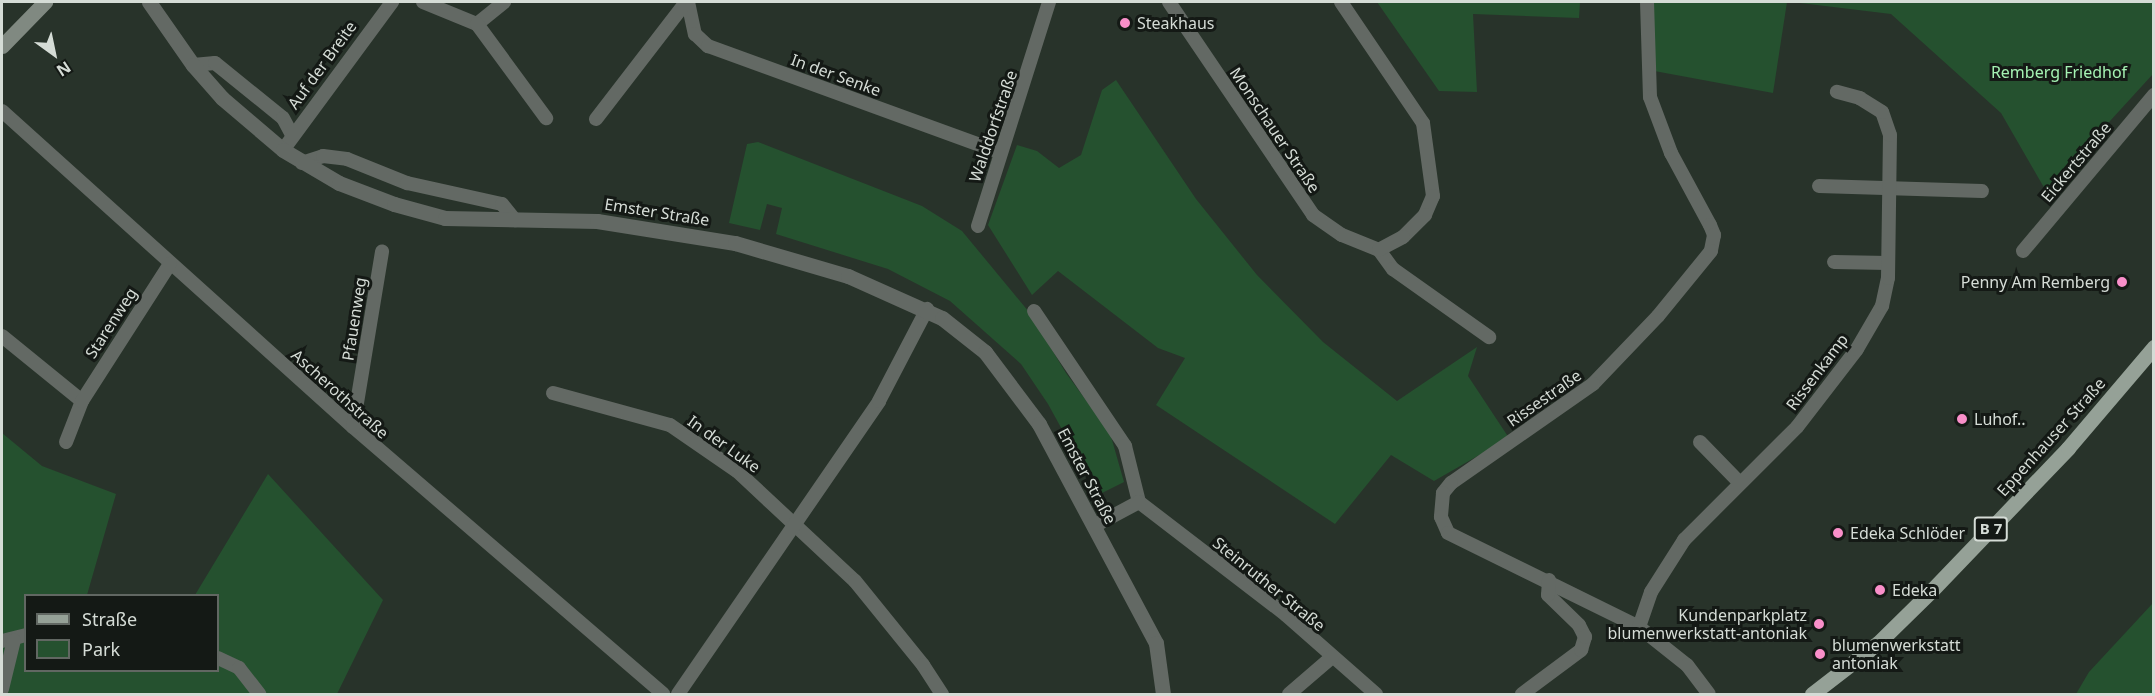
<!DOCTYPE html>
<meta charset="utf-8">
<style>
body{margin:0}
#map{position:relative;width:2155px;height:696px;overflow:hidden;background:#28332a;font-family:"Noto Sans",sans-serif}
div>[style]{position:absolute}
.green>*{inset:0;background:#25512f}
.minor>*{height:14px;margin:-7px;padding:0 7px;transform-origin:7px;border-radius:7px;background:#636964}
.tertiary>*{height:15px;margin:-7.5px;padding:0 7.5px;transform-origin:7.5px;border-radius:7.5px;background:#636964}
.secondary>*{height:15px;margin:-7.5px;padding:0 7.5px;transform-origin:7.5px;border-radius:7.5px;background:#808981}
.primary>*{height:15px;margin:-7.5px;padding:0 7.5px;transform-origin:7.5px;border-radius:7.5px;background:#95a197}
.dots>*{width:16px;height:16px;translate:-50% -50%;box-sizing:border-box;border:3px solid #141915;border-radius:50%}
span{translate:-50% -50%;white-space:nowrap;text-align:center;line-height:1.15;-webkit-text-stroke:6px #141915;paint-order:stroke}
.shield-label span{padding:2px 4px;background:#141915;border:2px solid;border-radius:4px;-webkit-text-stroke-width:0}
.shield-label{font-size:15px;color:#d5dcd6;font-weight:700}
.poi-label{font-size:16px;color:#d5dcd6}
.left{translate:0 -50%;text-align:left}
.right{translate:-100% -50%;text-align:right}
.street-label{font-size:16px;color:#d5dcd6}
.park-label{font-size:16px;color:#a5f3b3}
.frame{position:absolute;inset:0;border:3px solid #d5dcd6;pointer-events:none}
.legend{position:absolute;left:24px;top:594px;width:195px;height:78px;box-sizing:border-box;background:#141915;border:2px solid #616762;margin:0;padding:8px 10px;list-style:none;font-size:18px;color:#d5dcd6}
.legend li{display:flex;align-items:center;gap:12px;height:30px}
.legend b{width:30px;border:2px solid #616762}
.north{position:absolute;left:24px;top:24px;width:60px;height:60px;-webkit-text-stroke:4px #141915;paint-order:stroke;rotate:147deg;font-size:16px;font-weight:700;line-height:24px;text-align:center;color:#d5dcd6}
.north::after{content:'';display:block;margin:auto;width:21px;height:27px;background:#d5dcd6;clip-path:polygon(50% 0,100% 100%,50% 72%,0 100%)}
</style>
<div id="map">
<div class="green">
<div style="clip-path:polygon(1377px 2px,1580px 2px,1579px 18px,1473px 14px,1477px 92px,1439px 91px)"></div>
<div style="clip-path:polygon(1648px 2px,1787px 2px,1773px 93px,1649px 70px)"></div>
<div style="clip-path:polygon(1792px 2px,2153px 2px,2153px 74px,2046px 191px,2001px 113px,1891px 14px)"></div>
<div style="clip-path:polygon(1116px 80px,1196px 199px,1257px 275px,1323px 342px,1397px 401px,1477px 347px,1468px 376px,1509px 438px,1434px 481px,1391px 455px,1335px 524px,1156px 405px,1185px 358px,1158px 348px,1058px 271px,1032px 295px,988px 225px,1017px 145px,1037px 151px,1059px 168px,1081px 155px,1102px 90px)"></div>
<div style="clip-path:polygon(758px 142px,922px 206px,962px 231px,1029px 312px,1066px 373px,1110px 433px,1124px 482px,1098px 495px,1048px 404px,1021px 364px,950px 301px,888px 269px,776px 234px,782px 208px,767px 204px,760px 230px,729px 223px,747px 144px)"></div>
<div style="clip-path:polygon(2px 433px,42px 466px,116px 494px,87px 595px,26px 596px,26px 670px,218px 670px,218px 596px,195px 595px,268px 474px,383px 600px,337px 694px,2px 694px)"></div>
<div style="clip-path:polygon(2153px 603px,2153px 694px,2076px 694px,2089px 672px)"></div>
</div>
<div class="minor">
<div style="left:423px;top:2px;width:58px;rotate:22.2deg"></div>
<div style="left:477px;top:24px;width:35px;rotate:-39deg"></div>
<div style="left:688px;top:2px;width:33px;rotate:78deg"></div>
<div style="left:695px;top:34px;width:18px;rotate:43deg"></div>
<div style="left:708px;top:46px;width:311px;rotate:20deg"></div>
<div style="left:1169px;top:2px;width:257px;rotate:55.9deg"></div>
<div style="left:1313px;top:215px;width:35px;rotate:35deg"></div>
<div style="left:1342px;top:235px;width:40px;rotate:22deg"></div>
<div style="left:1379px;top:250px;width:24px;rotate:54deg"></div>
<div style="left:1393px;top:269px;width:118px;rotate:35.3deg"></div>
<div style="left:1341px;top:2px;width:146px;rotate:55.9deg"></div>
<div style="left:1423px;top:123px;width:74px;rotate:82.2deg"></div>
<div style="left:1433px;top:196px;width:21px;rotate:113deg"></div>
<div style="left:1425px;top:215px;width:31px;rotate:135deg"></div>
<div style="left:1403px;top:237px;width:27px;rotate:152deg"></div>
<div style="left:1647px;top:2px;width:95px;rotate:88.2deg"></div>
<div style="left:1650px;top:97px;width:60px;rotate:69.4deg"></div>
<div style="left:1671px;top:153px;width:82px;rotate:61.6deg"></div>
<div style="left:1710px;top:225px;width:11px;rotate:68deg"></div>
<div style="left:1714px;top:235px;width:16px;rotate:101deg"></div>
<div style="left:1711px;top:251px;width:84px;rotate:129.2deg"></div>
<div style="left:1658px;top:316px;width:94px;rotate:133.7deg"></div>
<div style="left:1593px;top:384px;width:173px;rotate:145.1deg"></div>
<div style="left:1451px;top:483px;width:13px;rotate:129deg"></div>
<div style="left:1443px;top:493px;width:24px;rotate:95deg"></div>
<div style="left:1441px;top:517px;width:17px;rotate:66deg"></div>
<div style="left:1448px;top:533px;width:213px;rotate:26.2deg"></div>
<div style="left:1639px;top:627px;width:61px;rotate:38.4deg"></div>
<div style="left:1687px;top:665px;width:36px;rotate:53deg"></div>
<div style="left:477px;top:24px;width:117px;rotate:53.7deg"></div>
<div style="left:193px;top:65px;width:22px;rotate:-5deg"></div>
<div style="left:215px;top:63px;width:87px;rotate:39deg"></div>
<div style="left:283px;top:118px;width:19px;rotate:62deg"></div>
<div style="left:2px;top:111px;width:472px;rotate:42deg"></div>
<div style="left:353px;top:427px;width:409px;rotate:40.7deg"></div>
<div style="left:596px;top:119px;width:148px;rotate:-52.4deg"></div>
<div style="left:283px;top:150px;width:184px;rotate:-53.6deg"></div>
<div style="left:302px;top:163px;width:22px;rotate:-18deg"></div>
<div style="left:323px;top:156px;width:24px;rotate:7deg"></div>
<div style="left:347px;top:159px;width:65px;rotate:21.8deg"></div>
<div style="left:407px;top:183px;width:97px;rotate:12.5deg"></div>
<div style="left:502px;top:204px;width:21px;rotate:51deg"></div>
<div style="left:1819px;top:186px;width:163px;rotate:1.8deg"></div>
<div style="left:978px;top:226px;width:235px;rotate:-72.4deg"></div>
<div style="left:2023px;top:251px;width:204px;rotate:-50deg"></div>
<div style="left:1834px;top:262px;width:54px;rotate:1.1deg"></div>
<div style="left:1034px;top:311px;width:163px;rotate:56deg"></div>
<div style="left:1125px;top:446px;width:58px;rotate:76deg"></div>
<div style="left:1139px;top:502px;width:185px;rotate:37.5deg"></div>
<div style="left:1286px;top:615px;width:120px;rotate:41.3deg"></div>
<div style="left:2px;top:336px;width:103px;rotate:39.1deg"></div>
<div style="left:553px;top:393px;width:121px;rotate:15.3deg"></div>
<div style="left:670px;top:425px;width:81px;rotate:34.5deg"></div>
<div style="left:737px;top:471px;width:161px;rotate:43deg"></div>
<div style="left:855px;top:581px;width:108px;rotate:51deg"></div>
<div style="left:923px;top:665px;width:35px;rotate:57deg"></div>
<div style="left:353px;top:427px;width:178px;rotate:-80.6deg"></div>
<div style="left:66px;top:442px;width:44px;rotate:-68.7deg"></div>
<div style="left:82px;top:401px;width:163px;rotate:-57.3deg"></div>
<div style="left:1700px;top:442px;width:57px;rotate:45.7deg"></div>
<div style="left:1094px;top:526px;width:51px;rotate:-28.1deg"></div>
<div style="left:1639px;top:627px;width:37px;rotate:-71deg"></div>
<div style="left:1651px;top:592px;width:62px;rotate:-57.6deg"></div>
<div style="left:1684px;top:540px;width:160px;rotate:-45deg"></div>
<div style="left:1797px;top:427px;width:98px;rotate:-52.4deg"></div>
<div style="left:1857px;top:349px;width:50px;rotate:-59.8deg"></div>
<div style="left:1882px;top:306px;width:29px;rotate:-78deg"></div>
<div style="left:1888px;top:278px;width:143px;rotate:-89.2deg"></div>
<div style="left:1890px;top:135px;width:24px;rotate:-109deg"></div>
<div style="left:1882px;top:112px;width:26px;rotate:-148deg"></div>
<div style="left:1860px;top:98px;width:24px;rotate:-165deg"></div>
<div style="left:2px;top:641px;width:25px;rotate:-14deg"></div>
<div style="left:218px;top:658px;width:23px;rotate:25deg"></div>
<div style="left:239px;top:668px;width:33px;rotate:52deg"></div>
<div style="left:2px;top:689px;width:50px;rotate:-76.2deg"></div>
<div style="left:678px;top:694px;width:355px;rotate:-55.5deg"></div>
<div style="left:879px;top:401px;width:104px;rotate:-62.4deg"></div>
<div style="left:1289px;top:694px;width:57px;rotate:-40.7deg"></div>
<div style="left:1522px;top:694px;width:74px;rotate:-36.7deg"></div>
<div style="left:1581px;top:650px;width:14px;rotate:-73deg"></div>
<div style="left:1585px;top:637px;width:13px;rotate:-117deg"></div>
<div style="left:1579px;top:625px;width:43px;rotate:-135.9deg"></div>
<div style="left:1548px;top:595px;width:15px;rotate:-86deg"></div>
</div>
<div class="tertiary">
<div style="left:149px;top:2px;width:77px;rotate:55.1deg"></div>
<div style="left:193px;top:65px;width:44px;rotate:48.7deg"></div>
<div style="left:222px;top:98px;width:80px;rotate:40.4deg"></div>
<div style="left:283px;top:150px;width:65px;rotate:30.5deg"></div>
<div style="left:339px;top:183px;width:59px;rotate:20.9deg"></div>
<div style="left:394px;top:204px;width:53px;rotate:15.4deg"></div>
<div style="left:445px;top:218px;width:152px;rotate:1.1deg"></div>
<div style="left:597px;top:221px;width:140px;rotate:9.1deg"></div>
<div style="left:735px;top:243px;width:118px;rotate:16.3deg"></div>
<div style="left:848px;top:276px;width:103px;rotate:24.1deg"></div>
<div style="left:942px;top:318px;width:55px;rotate:38.3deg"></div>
<div style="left:985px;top:352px;width:90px;rotate:53.1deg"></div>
<div style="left:1039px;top:424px;width:248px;rotate:61.9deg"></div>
<div style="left:1156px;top:643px;width:51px;rotate:82.2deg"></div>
</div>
<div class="secondary">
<div style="left:2px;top:46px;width:62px;rotate:-45.7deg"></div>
</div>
<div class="primary">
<div style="left:1812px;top:694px;width:83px;rotate:-37.7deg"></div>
<div style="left:1878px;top:643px;width:77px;rotate:-44.5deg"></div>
<div style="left:1933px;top:589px;width:195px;rotate:-46.2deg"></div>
<div style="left:2068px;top:448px;width:133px;rotate:-49.6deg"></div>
</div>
<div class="dots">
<div style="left:1125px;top:23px;background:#f98fc9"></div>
<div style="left:2122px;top:282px;background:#f98fc9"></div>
<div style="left:1962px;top:419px;background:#f98fc9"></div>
<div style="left:1838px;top:533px;background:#f98fc9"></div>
<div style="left:1880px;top:590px;background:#f98fc9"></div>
<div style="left:1819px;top:624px;background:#f98fc9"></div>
<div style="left:1820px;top:654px;background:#f98fc9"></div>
</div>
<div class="shield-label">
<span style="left:1991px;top:529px">B 7</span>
</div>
<div class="poi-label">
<span class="left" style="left:1137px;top:23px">Steakhaus</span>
<span class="right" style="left:2110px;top:282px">Penny Am Remberg</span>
<span class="left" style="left:1974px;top:419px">Luhof..</span>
<span class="left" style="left:1850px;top:533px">Edeka Schlöder</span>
<span class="left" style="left:1892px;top:590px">Edeka</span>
<span class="right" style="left:1807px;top:624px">Kundenparkplatz<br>blumenwerkstatt-antoniak</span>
<span class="left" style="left:1832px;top:654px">blumenwerkstatt<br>antoniak</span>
</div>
<div class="street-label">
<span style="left:322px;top:65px;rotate:-54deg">Auf der Breite</span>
<span style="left:836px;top:75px;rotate:20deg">In der Senke</span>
<span style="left:993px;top:126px;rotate:-71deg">Walddorfstraße</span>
<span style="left:1275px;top:130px;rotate:56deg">Monschauer Straße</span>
<span style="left:2076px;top:162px;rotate:-50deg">Eickertstraße</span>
<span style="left:657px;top:212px;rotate:9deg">Emster Straße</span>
<span style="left:354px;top:319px;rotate:-81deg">Pfauenweg</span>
<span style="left:111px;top:323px;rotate:-57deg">Starenweg</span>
<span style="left:1817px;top:372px;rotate:-53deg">Rissenkamp</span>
<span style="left:340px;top:394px;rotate:42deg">Ascherothstraße</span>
<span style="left:1544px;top:398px;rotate:-35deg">Rissestraße</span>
<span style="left:2051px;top:437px;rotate:-48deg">Eppenhauser Straße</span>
<span style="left:724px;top:444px;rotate:36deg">In der Luke</span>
<span style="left:1087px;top:476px;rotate:62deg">Emster Straße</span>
<span style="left:1269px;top:584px;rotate:39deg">Steinruther Straße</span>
</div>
<div class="park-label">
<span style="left:2059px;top:72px">Remberg Friedhof</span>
</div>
<div class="frame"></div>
<ul class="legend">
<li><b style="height:8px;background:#95a197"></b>Straße</li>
<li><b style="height:16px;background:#25512f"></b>Park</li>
</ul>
<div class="north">N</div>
</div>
